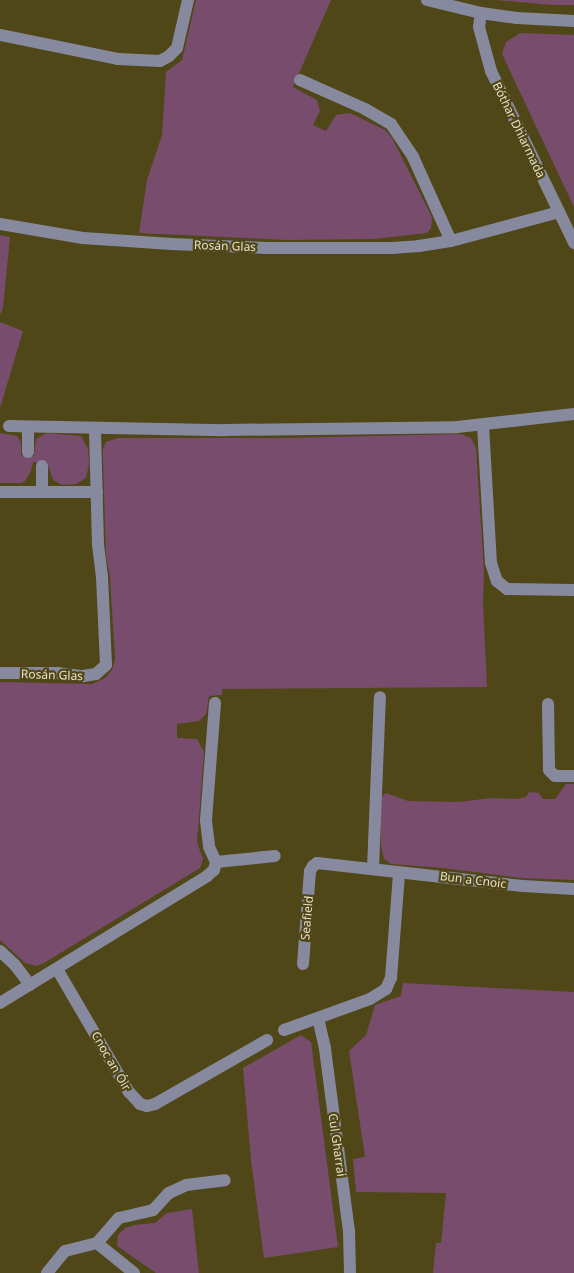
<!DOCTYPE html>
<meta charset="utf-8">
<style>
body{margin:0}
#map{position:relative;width:574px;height:1273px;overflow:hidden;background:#504718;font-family:"Noto Sans",sans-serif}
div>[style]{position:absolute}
.green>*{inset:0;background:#784c6c}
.minor>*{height:12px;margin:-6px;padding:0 6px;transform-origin:6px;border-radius:6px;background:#878a9e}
span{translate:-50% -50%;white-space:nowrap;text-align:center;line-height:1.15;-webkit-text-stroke:4.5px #504718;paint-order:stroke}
.street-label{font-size:12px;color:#e5e0c8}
</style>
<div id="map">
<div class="green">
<div style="clip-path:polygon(196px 0,331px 0,293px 87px,317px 100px,320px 111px,313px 125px,326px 131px,336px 115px,350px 113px,385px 130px,392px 138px,432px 217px,431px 228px,427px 233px,374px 239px,288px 240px,139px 233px,147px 180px,162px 135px,166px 72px,182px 60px)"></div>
<div style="clip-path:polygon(495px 0,574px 0,574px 5px,553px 5px)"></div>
<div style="clip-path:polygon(520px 33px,574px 35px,574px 207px,502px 54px,506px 42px)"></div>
<div style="clip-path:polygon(0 235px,10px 237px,3px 308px,0 315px)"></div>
<div style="clip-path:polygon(0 322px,23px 331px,0 408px)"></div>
<div style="clip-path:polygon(0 433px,17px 436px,21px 442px,21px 455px,34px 456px,36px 439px,47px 433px,81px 436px,88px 449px,89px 464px,86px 478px,76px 484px,62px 485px,53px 480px,47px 462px,33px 462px,31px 471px,25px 481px,21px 483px,0 483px)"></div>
<div style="clip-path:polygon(461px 434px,471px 438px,476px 448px,484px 572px,483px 604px,487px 687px,222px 689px,222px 695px,209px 696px,206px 714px,199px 721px,177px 724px,177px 738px,197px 739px,204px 752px,197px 842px,203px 859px,200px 868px,44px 963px,37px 966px,25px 963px,0 940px,0 682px,92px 684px,105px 678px,112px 670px,115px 659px,110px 577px,106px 555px,103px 462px,103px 449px,106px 442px,118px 438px,286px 438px)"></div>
<div style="clip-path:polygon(566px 784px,574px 784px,574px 880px,521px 878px,443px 868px,391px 864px,384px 859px,381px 846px,381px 797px,386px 793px,408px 801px,459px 802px,491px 798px,517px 799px,526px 797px,529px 792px,539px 793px,543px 799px,555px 799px)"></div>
<div style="clip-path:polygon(403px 983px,574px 992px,574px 1273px,433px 1273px,436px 1243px,441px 1243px,446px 1193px,356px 1192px,353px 1159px,365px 1157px,349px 1051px,366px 1035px,375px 1005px,401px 996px)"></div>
<div style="clip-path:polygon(301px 1035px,311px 1042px,338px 1247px,264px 1258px,251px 1160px,243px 1068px)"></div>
<div style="clip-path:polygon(192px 1209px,199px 1273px,156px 1273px,117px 1246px,118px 1235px,125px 1228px,134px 1225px,155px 1223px,167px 1213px)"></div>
</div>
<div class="minor">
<div style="left:427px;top:0;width:56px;rotate:13.5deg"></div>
<div style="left:481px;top:13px;width:36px;rotate:8deg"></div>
<div style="left:517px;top:18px;width:57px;rotate:3deg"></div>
<div style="left:481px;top:13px;width:14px;rotate:98deg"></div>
<div style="left:479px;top:27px;width:46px;rotate:74.7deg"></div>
<div style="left:491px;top:71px;width:191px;rotate:64.2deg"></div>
<div style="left:0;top:35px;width:120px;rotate:11.5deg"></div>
<div style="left:118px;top:59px;width:42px;rotate:2.7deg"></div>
<div style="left:160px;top:61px;width:10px;rotate:-29deg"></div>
<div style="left:169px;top:56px;width:11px;rotate:-45deg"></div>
<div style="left:177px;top:48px;width:49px;rotate:-77.1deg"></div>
<div style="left:300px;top:80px;width:71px;rotate:24deg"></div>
<div style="left:365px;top:109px;width:30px;rotate:30deg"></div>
<div style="left:391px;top:124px;width:40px;rotate:56deg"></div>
<div style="left:413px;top:157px;width:92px;rotate:65.7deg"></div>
<div style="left:0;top:224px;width:84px;rotate:9.6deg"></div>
<div style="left:83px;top:238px;width:89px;rotate:3.9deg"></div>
<div style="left:172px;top:244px;width:96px;rotate:2.4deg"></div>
<div style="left:268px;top:248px;width:124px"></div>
<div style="left:392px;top:248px;width:27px;rotate:-4deg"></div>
<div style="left:419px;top:246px;width:32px;rotate:-9deg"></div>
<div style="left:451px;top:241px;width:112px;rotate:-15deg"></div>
<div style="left:483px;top:425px;width:138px;rotate:86.7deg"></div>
<div style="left:491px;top:563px;width:19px;rotate:72deg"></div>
<div style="left:497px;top:581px;width:13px;rotate:39deg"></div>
<div style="left:507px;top:589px;width:67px;rotate:0.9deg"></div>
<div style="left:9px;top:426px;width:216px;rotate:1.1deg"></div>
<div style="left:225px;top:430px;width:232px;rotate:-0.7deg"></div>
<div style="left:457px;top:427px;width:118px;rotate:-6.3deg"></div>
<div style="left:28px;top:452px;width:25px;rotate:-90deg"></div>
<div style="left:42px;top:466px;width:26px;rotate:90deg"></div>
<div style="left:0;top:492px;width:97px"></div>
<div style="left:0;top:673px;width:57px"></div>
<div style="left:57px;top:673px;width:26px;rotate:7deg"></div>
<div style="left:83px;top:676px;width:13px;rotate:-9deg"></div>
<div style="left:96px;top:674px;width:13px;rotate:-42deg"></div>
<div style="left:106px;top:665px;width:88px;rotate:-92.6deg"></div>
<div style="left:102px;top:577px;width:32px;rotate:-97deg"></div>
<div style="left:98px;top:545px;width:116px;rotate:-91.5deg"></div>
<div style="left:215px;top:703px;width:118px;rotate:94.4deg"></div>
<div style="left:206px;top:821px;width:26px;rotate:83deg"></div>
<div style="left:209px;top:847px;width:17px;rotate:65deg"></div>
<div style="left:548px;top:704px;width:66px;rotate:89.1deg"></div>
<div style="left:549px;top:770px;width:8px;rotate:45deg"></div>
<div style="left:555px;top:776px;width:19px"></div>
<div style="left:373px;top:869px;width:172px;rotate:-87.7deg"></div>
<div style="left:0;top:951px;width:21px;rotate:43deg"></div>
<div style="left:15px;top:965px;width:25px;rotate:53deg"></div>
<div style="left:303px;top:964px;width:93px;rotate:-85.7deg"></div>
<div style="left:310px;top:871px;width:6px;rotate:-59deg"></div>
<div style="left:313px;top:866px;width:5px;rotate:-37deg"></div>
<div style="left:317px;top:863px;width:207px;rotate:6.4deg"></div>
<div style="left:523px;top:886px;width:51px;rotate:3.4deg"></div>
<div style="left:57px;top:969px;width:143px;rotate:59.7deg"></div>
<div style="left:129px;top:1092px;width:16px;rotate:47deg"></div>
<div style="left:140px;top:1104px;width:7px;rotate:16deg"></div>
<div style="left:147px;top:1106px;width:8px;rotate:-14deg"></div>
<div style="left:155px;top:1104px;width:129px;rotate:-29.7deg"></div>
<div style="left:0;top:1003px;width:243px;rotate:-31.5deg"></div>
<div style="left:207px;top:876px;width:9px;rotate:-41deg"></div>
<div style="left:214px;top:870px;width:8px;rotate:-76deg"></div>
<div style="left:216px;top:862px;width:59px;rotate:-5.8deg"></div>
<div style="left:318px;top:1018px;width:32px;rotate:77deg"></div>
<div style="left:325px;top:1049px;width:185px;rotate:82.5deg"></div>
<div style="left:349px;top:1232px;width:41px;rotate:88.6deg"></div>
<div style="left:284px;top:1030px;width:91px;rotate:-19.8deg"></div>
<div style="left:370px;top:999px;width:19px;rotate:-32deg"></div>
<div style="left:386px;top:989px;width:12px;rotate:-66deg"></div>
<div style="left:391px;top:978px;width:105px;rotate:-85.6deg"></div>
<div style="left:47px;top:1273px;width:28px;rotate:-51deg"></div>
<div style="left:65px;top:1251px;width:33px;rotate:-14deg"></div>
<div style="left:134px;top:1273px;width:48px;rotate:-141deg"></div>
<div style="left:97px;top:1243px;width:33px;rotate:-49deg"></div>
<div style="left:119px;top:1218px;width:35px;rotate:-13deg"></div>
<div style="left:153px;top:1210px;width:23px;rotate:-47deg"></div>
<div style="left:169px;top:1193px;width:19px;rotate:-25deg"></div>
<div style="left:186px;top:1185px;width:39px;rotate:-7deg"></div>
</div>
<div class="street-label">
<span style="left:519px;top:130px;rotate:64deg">Bóthar Dhiarmada</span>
<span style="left:225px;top:246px;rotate:2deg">Rosán Glas</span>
<span style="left:52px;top:675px;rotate:2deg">Rosán Glas</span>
<span style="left:473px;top:880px;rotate:7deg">Bun a Cnoic</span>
<span style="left:307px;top:918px;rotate:-85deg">Seafield</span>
<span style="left:111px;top:1061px;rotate:60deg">Cnoc an Óir</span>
<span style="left:337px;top:1145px;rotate:82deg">Cul Gharrai</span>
</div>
</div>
